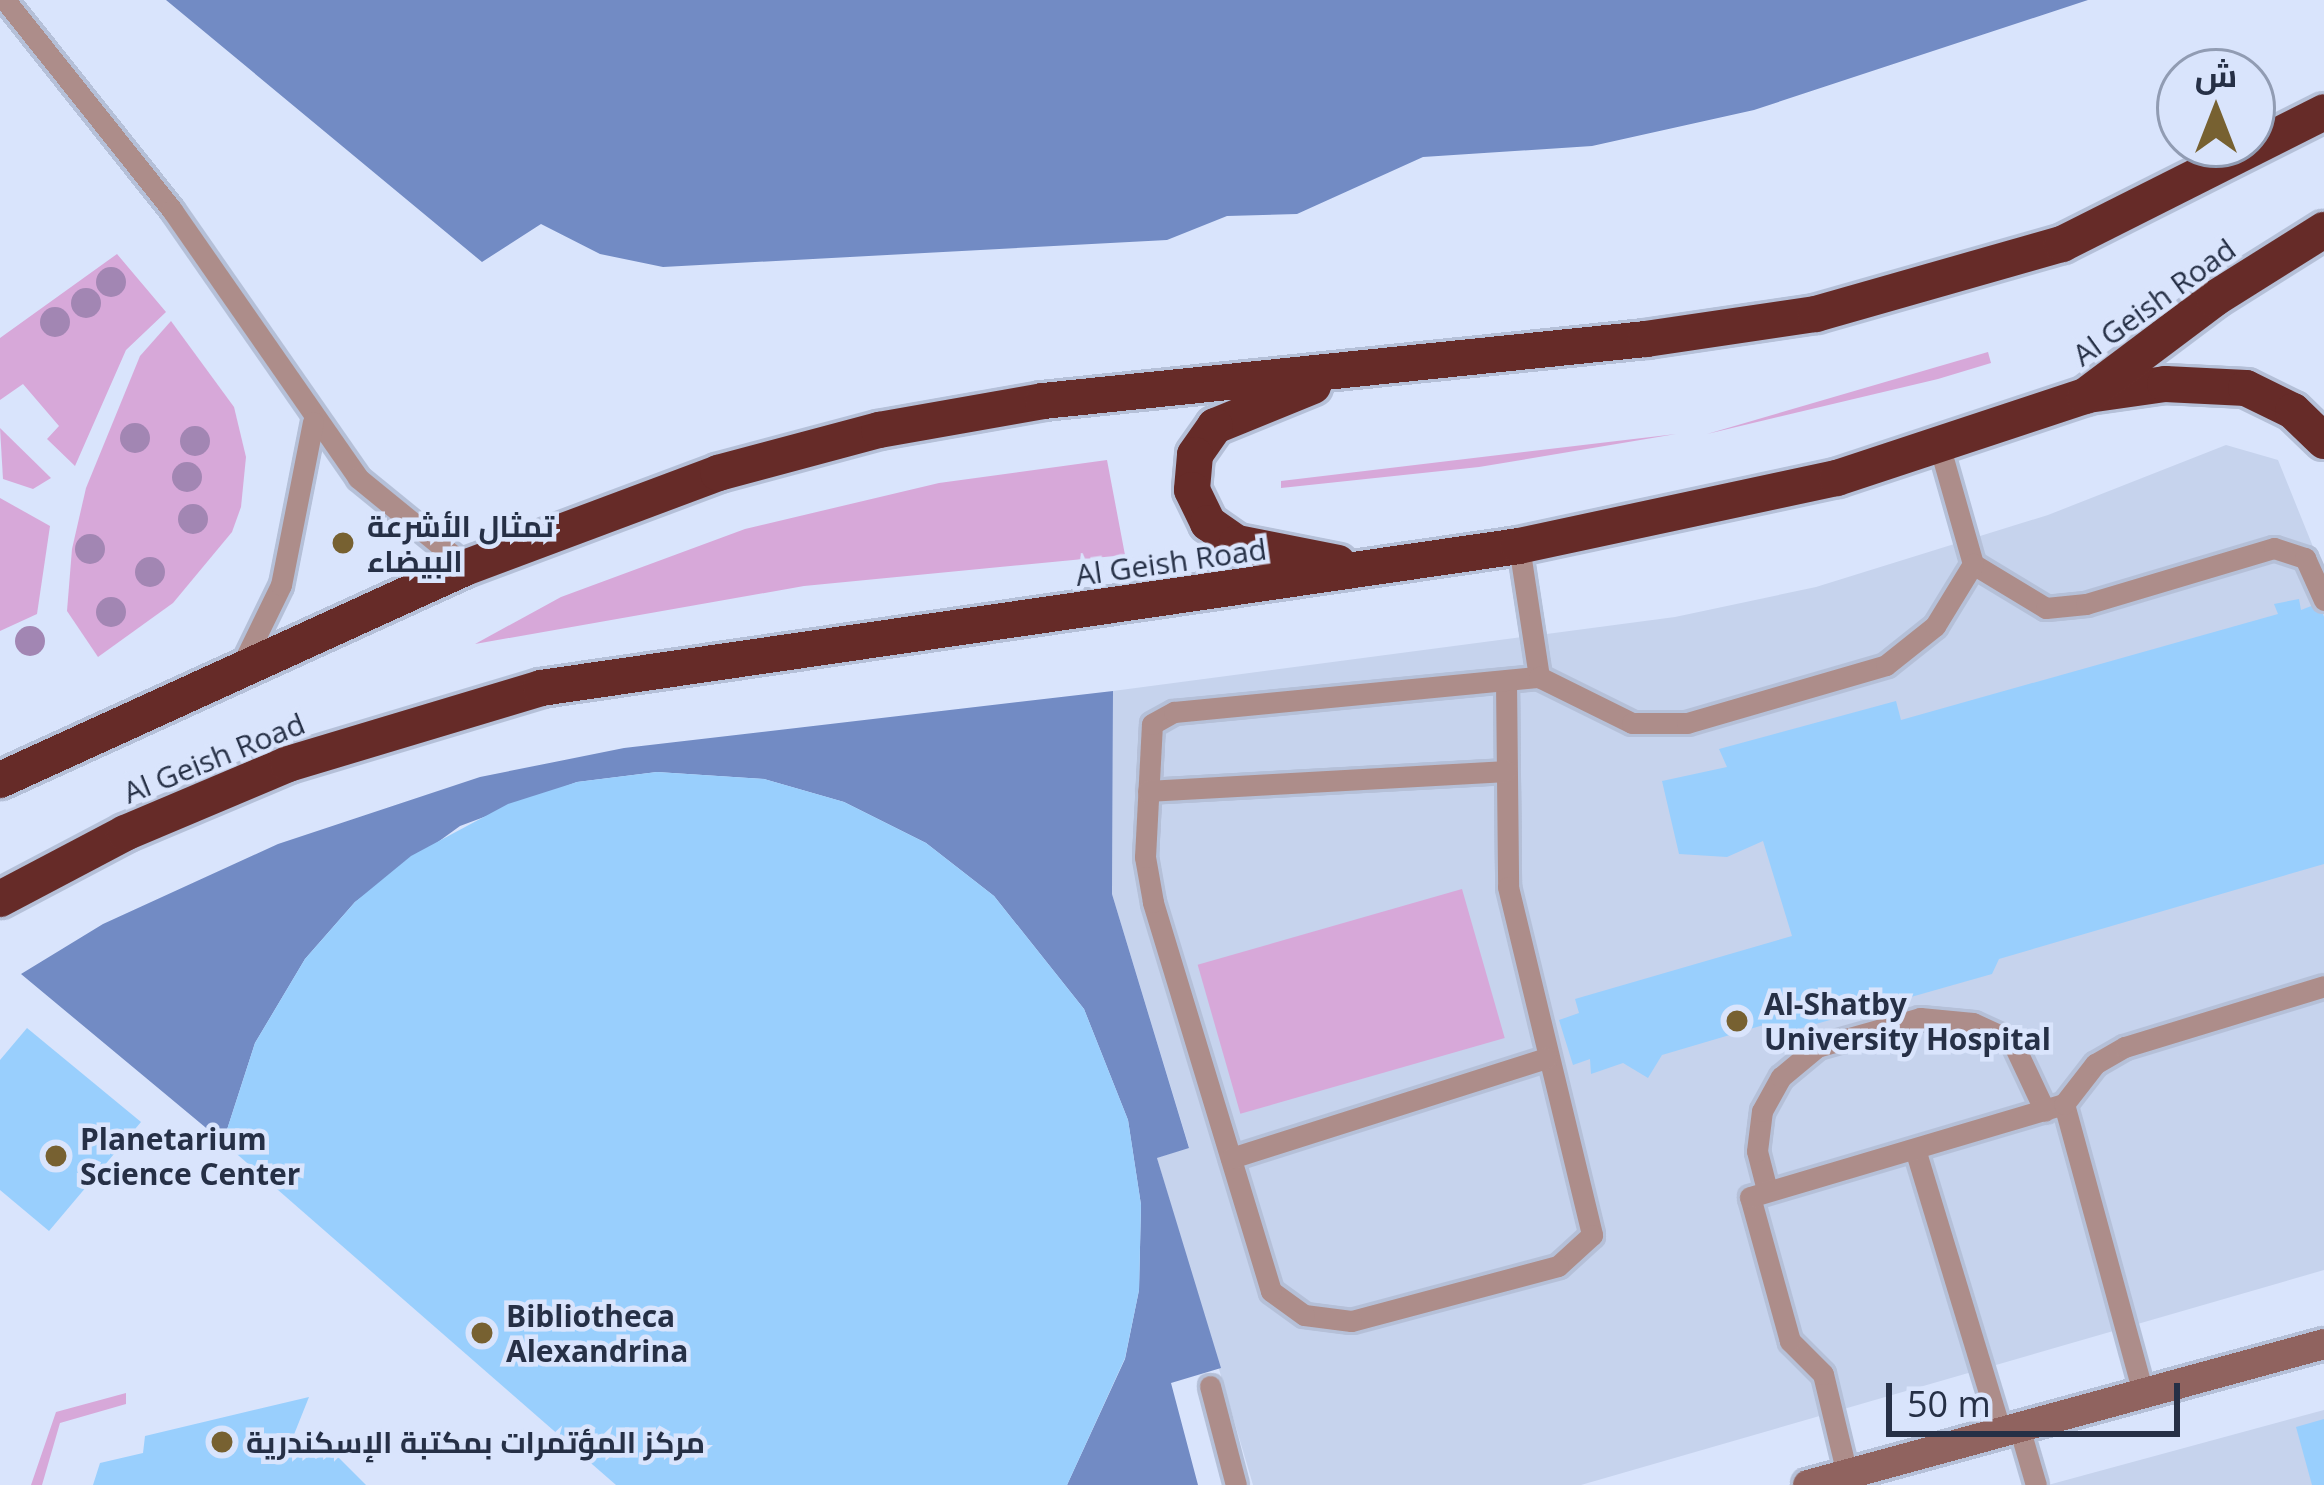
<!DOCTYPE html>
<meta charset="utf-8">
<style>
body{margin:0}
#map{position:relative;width:2324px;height:1485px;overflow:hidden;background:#d9e4fc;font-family:"Open Sans",Cairo,sans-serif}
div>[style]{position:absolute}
.built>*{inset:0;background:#c6d3ed}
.green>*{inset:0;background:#d7a8d9;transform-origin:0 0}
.water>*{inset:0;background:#728bc4}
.building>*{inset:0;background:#99cffd}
.roads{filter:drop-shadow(3px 0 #b5c0d8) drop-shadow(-3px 0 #b5c0d8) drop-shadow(0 3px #b5c0d8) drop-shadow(0 -3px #b5c0d8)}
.lane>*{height:21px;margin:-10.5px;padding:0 10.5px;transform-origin:10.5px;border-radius:10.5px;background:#ad8d8a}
.secondary>*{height:30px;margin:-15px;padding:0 15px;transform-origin:15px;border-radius:15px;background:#90635f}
.highway>*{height:36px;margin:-18px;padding:0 18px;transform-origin:18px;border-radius:18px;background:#662b28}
.trees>*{width:30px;height:30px;margin:-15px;border-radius:50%;background:#a286b3}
.dots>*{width:33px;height:33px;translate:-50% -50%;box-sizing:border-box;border:6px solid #d9e4fc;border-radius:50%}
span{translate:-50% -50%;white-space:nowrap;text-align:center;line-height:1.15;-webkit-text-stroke:9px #d9e4fc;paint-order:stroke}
.street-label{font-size:30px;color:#263046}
.poi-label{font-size:30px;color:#263046;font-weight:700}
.left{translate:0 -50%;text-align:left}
.north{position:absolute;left:2156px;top:48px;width:120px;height:120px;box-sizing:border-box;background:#d9e4fc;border:3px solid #919cb3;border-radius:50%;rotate:0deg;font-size:33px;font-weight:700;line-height:48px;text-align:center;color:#263046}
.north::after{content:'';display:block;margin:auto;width:42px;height:54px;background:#776131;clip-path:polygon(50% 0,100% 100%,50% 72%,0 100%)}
.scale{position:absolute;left:1886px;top:1383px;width:294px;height:54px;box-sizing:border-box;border:6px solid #263046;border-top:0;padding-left:15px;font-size:36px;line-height:42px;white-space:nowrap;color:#263046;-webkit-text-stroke:9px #d9e4fc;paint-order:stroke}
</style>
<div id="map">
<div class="built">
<div style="clip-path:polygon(2226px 445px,2278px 460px,2324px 574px,2324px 1270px,1581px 1485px,1253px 1485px,1157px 1158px,1189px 1147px,1112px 894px,1113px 691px,1675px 617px,1816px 587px,2048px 515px)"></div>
<div style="clip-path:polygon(2324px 1410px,2324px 1485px,2048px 1485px)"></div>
</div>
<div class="green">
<div style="clip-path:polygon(117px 254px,166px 312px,126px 350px,75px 466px,47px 439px,59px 426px,23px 384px,0 400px,0 338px)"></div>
<div style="clip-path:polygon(171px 321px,234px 407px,246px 457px,241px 507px,232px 532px,173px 603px,98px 657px,67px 611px,72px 549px,86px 488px,140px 356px)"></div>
<div style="clip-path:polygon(1988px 352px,1991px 363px,1938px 379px,1707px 434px)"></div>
<div style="clip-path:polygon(0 428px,51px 478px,33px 489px,3px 479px)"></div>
<div style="clip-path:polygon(1676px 434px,1479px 467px,1281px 488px,1281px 481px)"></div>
<div style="clip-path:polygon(1107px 460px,1125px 555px,804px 586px,475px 644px,561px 597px,745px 529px,939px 483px)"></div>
<div style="clip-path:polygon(0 498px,50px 526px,37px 614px,0 631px)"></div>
<div style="left:1462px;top:889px;width:155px;height:275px;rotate:74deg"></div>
<div style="clip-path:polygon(126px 1393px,126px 1404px,60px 1423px,42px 1485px,31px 1485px,56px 1412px)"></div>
</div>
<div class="water">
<div style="clip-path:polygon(166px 0,2088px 0,1754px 110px,1592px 146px,1423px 157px,1297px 214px,1227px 216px,1167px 240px,663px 267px,600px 254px,541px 224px,482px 262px)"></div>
<div style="clip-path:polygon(1113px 691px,1112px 894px,1189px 1148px,1157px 1158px,1221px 1368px,1171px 1383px,1198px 1485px,1067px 1485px,1125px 1359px,1139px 1290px,1141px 1205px,1128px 1120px,1084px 1009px,994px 896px,926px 843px,844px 802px,764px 779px,657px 772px,577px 782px,460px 826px,355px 902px,305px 959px,255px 1043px,223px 1142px,21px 974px,103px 924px,278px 844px,480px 777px,624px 748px)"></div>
</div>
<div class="building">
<div style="clip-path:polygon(2299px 599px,2301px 610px,2319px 603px,2324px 617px,2324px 864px,1999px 959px,1992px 974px,1770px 1037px,1767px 1024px,1662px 1055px,1648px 1078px,1623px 1063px,1591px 1074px,1590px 1059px,1573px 1065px,1559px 1020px,1579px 1013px,1575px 999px,1792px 936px,1763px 841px,1727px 857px,1679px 854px,1662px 781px,1727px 767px,1719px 749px,1896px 701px,1901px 720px,2278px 614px,2274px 604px)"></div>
<div style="clip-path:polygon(657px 772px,764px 779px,844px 802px,926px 843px,994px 896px,1084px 1009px,1128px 1120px,1141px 1205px,1139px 1290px,1125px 1358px,1067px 1485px,616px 1485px,223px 1142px,255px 1043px,305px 959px,355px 902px,411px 856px,508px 804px,577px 782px)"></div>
<div style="clip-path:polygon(27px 1028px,141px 1122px,49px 1231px,0 1190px,0 1060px)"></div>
<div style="clip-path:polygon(309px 1397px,293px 1437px,316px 1459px,328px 1447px,366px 1485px,93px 1485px,100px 1463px,143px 1453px,145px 1436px)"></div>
<div style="clip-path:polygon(2324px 1419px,2324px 1485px,2312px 1485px,2296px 1427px)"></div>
</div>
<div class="roads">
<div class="lane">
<div style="left:5px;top:0;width:268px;rotate:51.5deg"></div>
<div style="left:172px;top:210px;width:326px;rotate:55.2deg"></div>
<div style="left:358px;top:478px;width:141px;rotate:39.2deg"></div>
<div style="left:1940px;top:448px;width:121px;rotate:74.1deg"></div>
<div style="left:1973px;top:564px;width:85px;rotate:31.1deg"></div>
<div style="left:2046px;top:608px;width:40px;rotate:-5.7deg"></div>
<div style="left:2086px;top:604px;width:196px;rotate:-16.6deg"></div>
<div style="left:2274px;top:548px;width:33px;rotate:18deg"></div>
<div style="left:2305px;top:558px;width:46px;rotate:65.7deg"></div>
<div style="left:1519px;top:546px;width:133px;rotate:81.3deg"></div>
<div style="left:241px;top:667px;width:91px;rotate:-64deg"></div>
<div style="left:281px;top:585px;width:166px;rotate:-78.9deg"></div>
<div style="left:1506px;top:681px;width:206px;rotate:89.4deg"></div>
<div style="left:1508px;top:887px;width:358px;rotate:76.4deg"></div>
<div style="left:1592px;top:1235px;width:46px;rotate:137.6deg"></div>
<div style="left:1558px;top:1266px;width:214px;rotate:165.1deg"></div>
<div style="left:1351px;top:1321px;width:47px;rotate:-172.7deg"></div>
<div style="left:1304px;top:1315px;width:41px;rotate:-144deg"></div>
<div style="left:1271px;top:1291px;width:407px;rotate:-106.9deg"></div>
<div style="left:1153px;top:902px;width:46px;rotate:-100.1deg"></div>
<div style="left:1145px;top:857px;width:133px;rotate:-87deg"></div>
<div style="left:1152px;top:724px;width:25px;rotate:-29deg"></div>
<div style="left:1174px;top:712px;width:367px;rotate:-5.5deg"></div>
<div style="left:1539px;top:677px;width:104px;rotate:26.3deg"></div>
<div style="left:1632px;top:723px;width:55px"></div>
<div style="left:1687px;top:723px;width:207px;rotate:-16.2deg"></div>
<div style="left:1886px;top:665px;width:63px;rotate:-38.5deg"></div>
<div style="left:1935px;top:626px;width:73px;rotate:-58.5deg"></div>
<div style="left:1148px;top:791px;width:358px;rotate:-3.2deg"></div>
<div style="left:2064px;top:1104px;width:300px;rotate:74.7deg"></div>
<div style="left:1915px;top:1149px;width:296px;rotate:73.1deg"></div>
<div style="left:1231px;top:1158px;width:331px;rotate:-17.6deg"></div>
<div style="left:1767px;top:1190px;width:40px;rotate:-104.4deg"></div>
<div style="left:1757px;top:1151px;width:40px;rotate:-82.9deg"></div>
<div style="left:1762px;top:1111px;width:39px;rotate:-61deg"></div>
<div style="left:1781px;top:1077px;width:47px;rotate:-39.8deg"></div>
<div style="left:1817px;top:1047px;width:107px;rotate:-15.7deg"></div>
<div style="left:1920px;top:1018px;width:53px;rotate:5.4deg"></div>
<div style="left:1973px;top:1023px;width:43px;rotate:24.8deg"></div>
<div style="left:2012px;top:1041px;width:77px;rotate:64.8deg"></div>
<div style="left:1210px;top:1386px;width:102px;rotate:75.3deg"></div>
<div style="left:2019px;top:1427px;width:60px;rotate:73.7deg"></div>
<div style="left:1847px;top:1474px;width:103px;rotate:-103.5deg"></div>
<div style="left:1823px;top:1374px;width:47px;rotate:-135deg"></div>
<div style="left:1790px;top:1341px;width:149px;rotate:-105.5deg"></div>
<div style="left:1750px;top:1197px;width:327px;rotate:-16.5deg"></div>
<div style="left:2064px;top:1104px;width:51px;rotate:-52.2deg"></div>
<div style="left:2095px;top:1064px;width:34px;rotate:-30deg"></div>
<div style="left:2125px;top:1047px;width:208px;rotate:-17deg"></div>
</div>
<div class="secondary">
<div style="left:1808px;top:1485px;width:535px;rotate:-15.28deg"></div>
</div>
<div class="highway">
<div style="left:1313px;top:386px;width:106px;rotate:157.8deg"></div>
<div style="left:1215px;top:426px;width:35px;rotate:125deg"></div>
<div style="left:1195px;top:455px;width:35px;rotate:95deg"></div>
<div style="left:1192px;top:490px;width:37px;rotate:64deg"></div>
<div style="left:1208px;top:523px;width:35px;rotate:35deg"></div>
<div style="left:1237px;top:543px;width:103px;rotate:11.2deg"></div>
<div style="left:2088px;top:395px;width:78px;rotate:-8.1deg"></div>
<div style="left:2165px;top:384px;width:81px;rotate:2.8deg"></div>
<div style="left:2246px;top:388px;width:52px;rotate:26.1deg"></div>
<div style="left:2293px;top:411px;width:43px;rotate:44.1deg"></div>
<div style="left:0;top:780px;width:513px;rotate:-24.52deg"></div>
<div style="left:467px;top:567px;width:268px;rotate:-20.5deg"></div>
<div style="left:718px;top:473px;width:167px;rotate:-15deg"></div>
<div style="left:879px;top:430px;width:167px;rotate:-10deg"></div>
<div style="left:1043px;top:401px;width:606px;rotate:-5.87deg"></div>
<div style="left:1646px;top:339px;width:172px;rotate:-8.4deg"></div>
<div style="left:1816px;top:314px;width:256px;rotate:-15.9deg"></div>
<div style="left:2062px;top:244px;width:293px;rotate:-26.7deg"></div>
<div style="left:0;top:899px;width:141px;rotate:-27.8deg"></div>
<div style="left:125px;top:833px;width:177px;rotate:-22.9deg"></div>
<div style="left:288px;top:764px;width:264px;rotate:-16.7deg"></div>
<div style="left:541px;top:688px;width:988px;rotate:-8.26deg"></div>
<div style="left:1519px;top:546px;width:325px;rotate:-12.1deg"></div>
<div style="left:1837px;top:478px;width:261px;rotate:-18.3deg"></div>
<div style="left:2085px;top:396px;width:161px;rotate:-36.9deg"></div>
<div style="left:2214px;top:299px;width:130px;rotate:-32.1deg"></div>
</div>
</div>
<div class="trees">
<div style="left:111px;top:282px"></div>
<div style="left:86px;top:303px"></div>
<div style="left:55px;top:322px"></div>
<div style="left:135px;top:438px"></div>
<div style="left:195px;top:441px"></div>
<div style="left:187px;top:477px"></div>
<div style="left:193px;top:519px"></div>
<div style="left:90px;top:549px"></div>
<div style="left:150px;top:572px"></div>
<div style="left:111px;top:612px"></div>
<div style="left:30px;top:641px"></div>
</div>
<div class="dots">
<div style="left:343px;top:543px;background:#776131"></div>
<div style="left:1737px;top:1021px;background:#776131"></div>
<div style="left:56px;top:1156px;background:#776131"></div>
<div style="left:482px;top:1333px;background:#776131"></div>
<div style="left:222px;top:1442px;background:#776131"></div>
</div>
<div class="street-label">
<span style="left:2154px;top:302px;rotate:-36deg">Al Geish Road</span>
<span style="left:1171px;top:562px;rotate:-8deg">Al Geish Road</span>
<span style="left:214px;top:758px;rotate:-22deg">Al Geish Road</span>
</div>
<div class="poi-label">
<span class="left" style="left:367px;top:543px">تمثال الأشرعة<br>البيضاء</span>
<span class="left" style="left:1764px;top:1021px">Al-Shatby<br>University Hospital</span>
<span class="left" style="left:80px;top:1156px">Planetarium<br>Science Center</span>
<span class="left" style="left:506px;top:1333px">Bibliotheca<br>Alexandrina</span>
<span class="left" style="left:246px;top:1442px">مركز المؤتمرات بمكتبة الإسكندرية</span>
</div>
<div class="north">ش</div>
<div class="scale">50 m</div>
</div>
